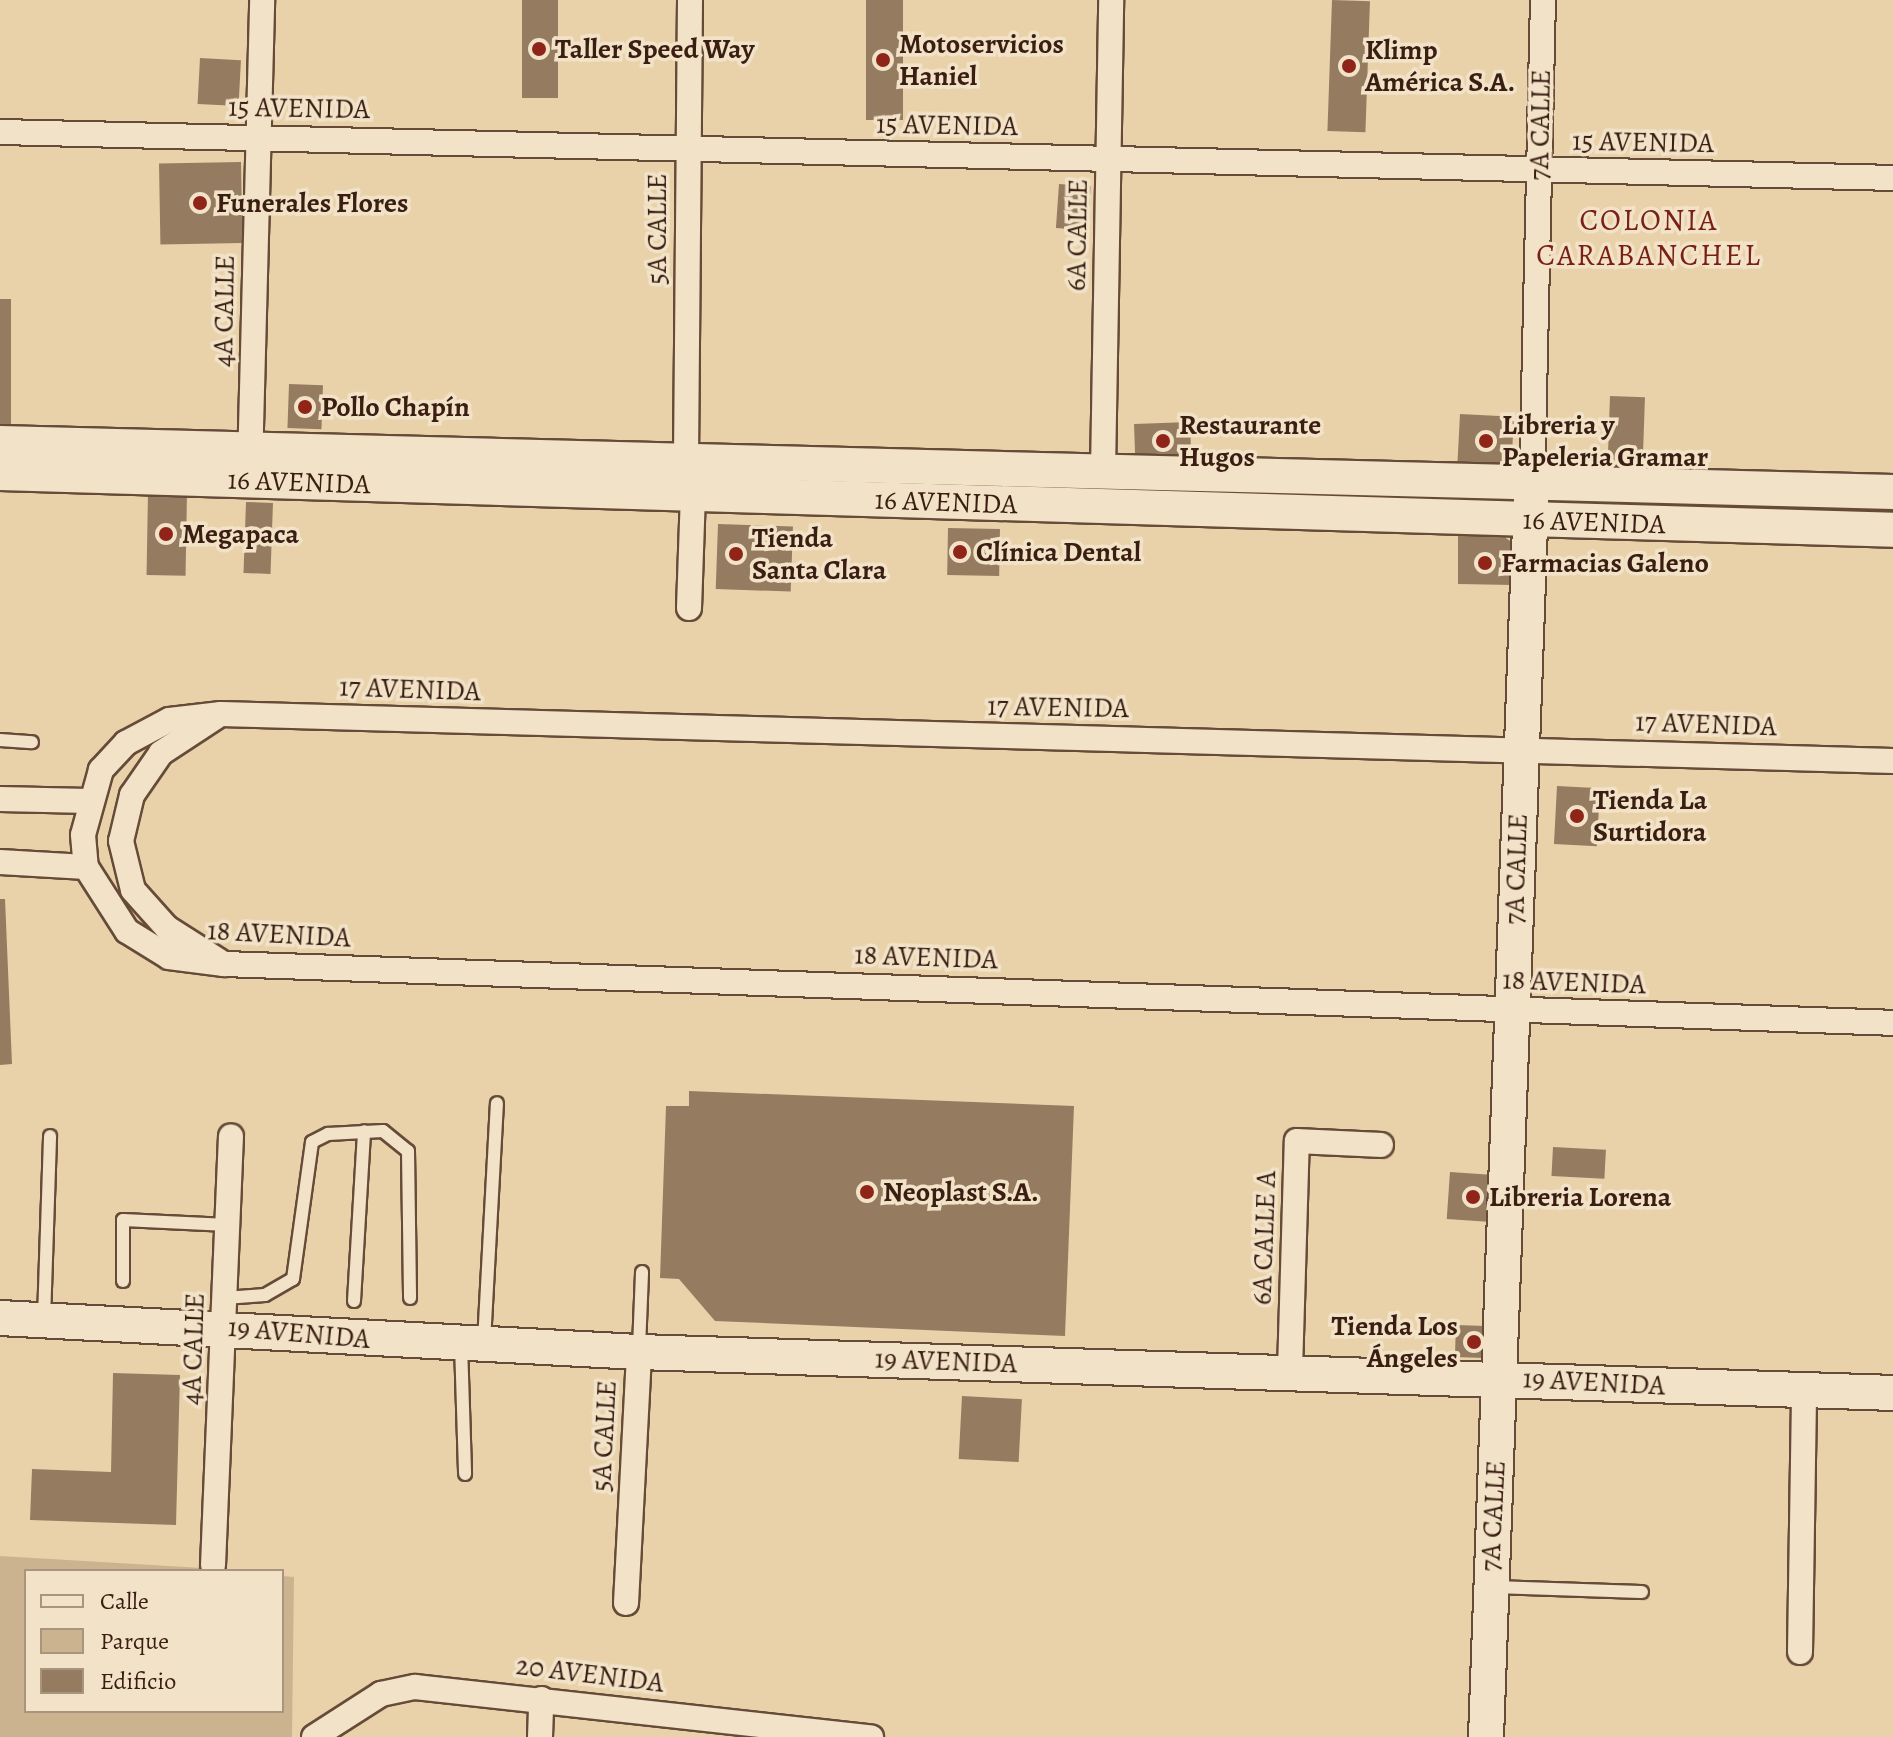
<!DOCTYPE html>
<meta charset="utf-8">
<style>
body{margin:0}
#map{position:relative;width:1893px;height:1737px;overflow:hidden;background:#e9d2aa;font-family:Alegreya,serif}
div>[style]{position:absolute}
.green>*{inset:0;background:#cbb390}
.building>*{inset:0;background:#957c61;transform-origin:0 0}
.roads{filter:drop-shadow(2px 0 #664b38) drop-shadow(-2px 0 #664b38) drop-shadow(0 2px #664b38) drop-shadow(0 -2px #664b38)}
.lane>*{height:12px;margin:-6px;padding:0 6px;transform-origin:6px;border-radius:6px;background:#f1e2c8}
.street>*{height:24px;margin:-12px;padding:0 12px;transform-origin:12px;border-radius:12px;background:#f1e2c8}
.secondary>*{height:34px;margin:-17px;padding:0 17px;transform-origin:17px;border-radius:17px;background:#f1e2c8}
.dots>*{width:22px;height:22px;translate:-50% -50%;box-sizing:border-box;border:4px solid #f1e2c8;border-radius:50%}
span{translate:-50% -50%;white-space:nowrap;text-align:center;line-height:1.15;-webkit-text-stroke:7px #f1e2c8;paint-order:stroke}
.poi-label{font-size:28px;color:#3a1e12;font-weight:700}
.left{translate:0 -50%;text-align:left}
.right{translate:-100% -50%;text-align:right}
.street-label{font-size:28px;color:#3a1e12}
.neighbourhood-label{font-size:30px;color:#7a1f14;letter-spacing:2px}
.legend{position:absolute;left:24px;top:1569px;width:260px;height:144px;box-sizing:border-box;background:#f1e2c8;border:2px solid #a8947f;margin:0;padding:10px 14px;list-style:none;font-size:24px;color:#3a1e12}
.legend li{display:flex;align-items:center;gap:16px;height:40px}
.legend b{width:40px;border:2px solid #a8947f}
</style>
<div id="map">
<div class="green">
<div style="clip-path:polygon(0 1556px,253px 1571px,26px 1571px,26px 1711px,282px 1711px,282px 1576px,294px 1577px,292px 1737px,0 1737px)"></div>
</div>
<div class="building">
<div style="left:522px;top:0;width:36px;height:98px"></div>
<div style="left:866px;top:0;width:37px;height:120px"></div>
<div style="left:1332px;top:0;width:38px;height:131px;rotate:2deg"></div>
<div style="left:200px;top:58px;width:41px;height:46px;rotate:3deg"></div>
<div style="left:241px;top:162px;width:81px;height:82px;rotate:89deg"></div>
<div style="left:1059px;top:184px;width:32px;height:44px;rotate:4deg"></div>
<div style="left:0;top:299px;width:11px;height:126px"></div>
<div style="left:289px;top:384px;width:34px;height:44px;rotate:2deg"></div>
<div style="left:1610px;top:396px;width:35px;height:76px;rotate:2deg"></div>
<div style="left:1460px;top:414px;width:54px;height:51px;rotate:3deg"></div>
<div style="left:1190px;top:422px;width:37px;height:56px;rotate:88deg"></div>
<div style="left:148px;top:492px;width:39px;height:83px;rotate:1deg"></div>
<div style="left:246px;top:502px;width:27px;height:71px;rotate:2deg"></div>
<div style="left:718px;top:524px;width:75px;height:65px;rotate:2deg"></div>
<div style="left:948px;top:528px;width:52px;height:47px;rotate:1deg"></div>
<div style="clip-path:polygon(1458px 533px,1499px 533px,1513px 543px,1512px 585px,1458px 584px)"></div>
<div style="left:1557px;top:786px;width:43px;height:58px;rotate:3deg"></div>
<div style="clip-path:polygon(0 899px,5px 899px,12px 1064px,0 1065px)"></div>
<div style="clip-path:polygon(689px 1091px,1074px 1106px,1065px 1336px,715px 1321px,679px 1279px,660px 1278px,666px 1106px,689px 1106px)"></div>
<div style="left:1553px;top:1147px;width:53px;height:29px;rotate:3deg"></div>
<div style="left:1450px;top:1172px;width:48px;height:47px;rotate:4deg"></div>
<div style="left:1456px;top:1325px;width:37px;height:32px;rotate:2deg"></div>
<div style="clip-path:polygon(113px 1373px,180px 1375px,176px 1525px,30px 1520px,32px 1469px,111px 1472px)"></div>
<div style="left:962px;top:1396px;width:60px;height:63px;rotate:3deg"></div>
</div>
<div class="roads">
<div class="lane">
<div style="left:0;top:740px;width:32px;rotate:4deg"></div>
<div style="left:123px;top:1281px;width:61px;rotate:-90deg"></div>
<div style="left:123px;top:1220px;width:105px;rotate:2.7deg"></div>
<div style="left:225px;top:1298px;width:40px;rotate:-4.3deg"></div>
<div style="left:265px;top:1295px;width:32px;rotate:-30deg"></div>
<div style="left:293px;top:1279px;width:138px;rotate:-82.1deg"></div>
<div style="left:312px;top:1142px;width:18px;rotate:-27deg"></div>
<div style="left:328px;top:1134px;width:55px;rotate:-3.1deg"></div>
<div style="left:383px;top:1131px;width:32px;rotate:39deg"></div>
<div style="left:408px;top:1151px;width:147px;rotate:89.2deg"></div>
<div style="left:354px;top:1301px;width:170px;rotate:-86.6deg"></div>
<div style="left:44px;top:1319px;width:183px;rotate:-88.1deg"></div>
<div style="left:484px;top:1342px;width:239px;rotate:-86.9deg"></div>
<div style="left:461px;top:1344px;width:130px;rotate:88.2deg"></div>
<div style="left:639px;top:1348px;width:76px;rotate:-87.7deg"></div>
<div style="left:1493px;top:1587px;width:149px;rotate:1.9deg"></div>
</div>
<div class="street">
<div style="left:0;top:132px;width:1894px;rotate:1.39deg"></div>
<div style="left:686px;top:459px;width:459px;rotate:-89.5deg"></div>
<div style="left:250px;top:466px;width:466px;rotate:-88.5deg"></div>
<div style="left:1103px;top:471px;width:471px;rotate:-89deg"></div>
<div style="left:1532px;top:483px;width:483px;rotate:-88.7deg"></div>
<div style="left:689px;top:608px;width:114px;rotate:-88deg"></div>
<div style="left:216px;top:717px;width:66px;rotate:146.8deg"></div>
<div style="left:161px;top:753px;width:51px;rotate:124.6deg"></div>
<div style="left:132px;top:795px;width:47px;rotate:103.4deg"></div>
<div style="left:121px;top:841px;width:50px;rotate:76.2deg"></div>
<div style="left:133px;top:890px;width:51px;rotate:48.2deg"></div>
<div style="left:167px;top:928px;width:62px;rotate:32.4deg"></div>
<div style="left:1893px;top:761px;width:1673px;rotate:-178.39deg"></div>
<div style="left:221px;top:714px;width:52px;rotate:173.4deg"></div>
<div style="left:169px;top:720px;width:49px;rotate:151.9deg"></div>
<div style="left:126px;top:743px;width:37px;rotate:133deg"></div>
<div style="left:101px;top:770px;width:67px;rotate:105.5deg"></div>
<div style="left:83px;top:835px;width:32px;rotate:85deg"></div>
<div style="left:86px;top:867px;width:76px;rotate:57.4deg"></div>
<div style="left:127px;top:931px;width:49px;rotate:31.8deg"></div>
<div style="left:169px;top:957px;width:55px;rotate:7.3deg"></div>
<div style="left:224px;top:964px;width:1670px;rotate:2.02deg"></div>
<div style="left:0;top:799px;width:89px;rotate:1.3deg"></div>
<div style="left:0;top:862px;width:86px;rotate:3.3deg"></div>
<div style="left:1290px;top:1371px;width:230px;rotate:-88.3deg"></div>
<div style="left:1297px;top:1141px;width:84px;rotate:2.7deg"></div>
<div style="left:213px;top:1565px;width:429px;rotate:-87.6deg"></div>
<div style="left:626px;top:1603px;width:251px;rotate:-87deg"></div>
<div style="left:1800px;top:1652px;width:261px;rotate:-89.1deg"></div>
<div style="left:314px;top:1737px;width:80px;rotate:-32.7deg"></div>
<div style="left:381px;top:1694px;width:35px;rotate:-12deg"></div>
<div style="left:415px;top:1687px;width:459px;rotate:6.3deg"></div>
<div style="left:540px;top:1737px;width:38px;rotate:-88deg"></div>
</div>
<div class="secondary">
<div style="left:0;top:443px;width:1894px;rotate:1.48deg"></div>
<div style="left:0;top:473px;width:1894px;rotate:1.72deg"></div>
<div style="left:0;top:1318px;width:640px;rotate:3.05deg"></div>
<div style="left:639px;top:1352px;width:1255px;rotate:1.87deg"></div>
<div style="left:1486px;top:1737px;width:1240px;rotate:-87.92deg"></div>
</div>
</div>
<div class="dots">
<div style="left:539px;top:49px;background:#8f2418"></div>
<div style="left:883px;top:60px;background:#8f2418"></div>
<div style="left:1349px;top:66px;background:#8f2418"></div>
<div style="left:200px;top:203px;background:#8f2418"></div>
<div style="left:305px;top:407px;background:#8f2418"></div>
<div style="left:1163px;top:441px;background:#8f2418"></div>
<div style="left:1486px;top:441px;background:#8f2418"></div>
<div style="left:166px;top:534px;background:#8f2418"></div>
<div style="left:960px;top:552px;background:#8f2418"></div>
<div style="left:736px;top:554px;background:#8f2418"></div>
<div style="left:1485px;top:563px;background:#8f2418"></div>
<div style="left:1577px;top:816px;background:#8f2418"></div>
<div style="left:867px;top:1192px;background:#8f2418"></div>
<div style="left:1473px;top:1197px;background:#8f2418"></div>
<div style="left:1474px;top:1342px;background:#8f2418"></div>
</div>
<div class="poi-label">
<span class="left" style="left:899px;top:60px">Motoservicios<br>Haniel</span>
<span class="left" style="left:555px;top:49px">Taller Speed Way</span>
<span class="left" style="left:1365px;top:66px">Klimp<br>América S.A.</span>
<span class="left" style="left:216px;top:203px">Funerales Flores</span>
<span class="left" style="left:321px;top:407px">Pollo Chapín</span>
<span class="left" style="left:1179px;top:441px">Restaurante<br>Hugos</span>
<span class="left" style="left:1502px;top:441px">Libreria y<br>Papeleria Gramar</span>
<span class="left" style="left:182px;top:534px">Megapaca</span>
<span class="left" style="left:752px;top:554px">Tienda<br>Santa Clara</span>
<span class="left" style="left:976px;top:552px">Clínica Dental</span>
<span class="left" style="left:1501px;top:563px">Farmacias Galeno</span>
<span class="left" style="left:1593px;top:816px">Tienda La<br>Surtidora</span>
<span class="left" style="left:883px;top:1192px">Neoplast S.A.</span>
<span class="left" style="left:1489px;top:1197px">Libreria Lorena</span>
<span class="right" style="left:1458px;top:1342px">Tienda Los<br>Ángeles</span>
</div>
<div class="street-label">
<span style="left:299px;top:108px;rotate:1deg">15 AVENIDA</span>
<span style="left:947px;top:125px;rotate:1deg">15 AVENIDA</span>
<span style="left:1540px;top:125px;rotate:-89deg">7A CALLE</span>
<span style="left:1643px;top:142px;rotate:1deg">15 AVENIDA</span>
<span style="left:657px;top:229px;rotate:-90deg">5A CALLE</span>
<span style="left:1077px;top:235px;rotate:-89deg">6A CALLE</span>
<span style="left:224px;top:311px;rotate:-89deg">4A CALLE</span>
<span style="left:299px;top:482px;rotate:2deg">16 AVENIDA</span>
<span style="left:946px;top:502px;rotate:2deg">16 AVENIDA</span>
<span style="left:1594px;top:522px;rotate:2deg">16 AVENIDA</span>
<span style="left:410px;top:689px;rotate:2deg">17 AVENIDA</span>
<span style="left:1058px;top:707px;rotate:1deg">17 AVENIDA</span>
<span style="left:1706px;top:724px;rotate:2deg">17 AVENIDA</span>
<span style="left:1516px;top:869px;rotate:-88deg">7A CALLE</span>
<span style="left:279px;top:934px;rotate:3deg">18 AVENIDA</span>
<span style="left:926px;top:957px;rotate:2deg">18 AVENIDA</span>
<span style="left:1574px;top:982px;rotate:2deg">18 AVENIDA</span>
<span style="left:1264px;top:1238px;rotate:-88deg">6A CALLE A</span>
<span style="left:299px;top:1333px;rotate:5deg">19 AVENIDA</span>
<span style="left:193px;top:1349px;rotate:-88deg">4A CALLE</span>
<span style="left:946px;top:1361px;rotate:2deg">19 AVENIDA</span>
<span style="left:1594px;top:1382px;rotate:3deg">19 AVENIDA</span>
<span style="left:604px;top:1436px;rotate:-87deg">5A CALLE</span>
<span style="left:1493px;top:1516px;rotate:-87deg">7A CALLE</span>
<span style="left:590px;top:1674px;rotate:7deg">20 AVENIDA</span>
</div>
<div class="neighbourhood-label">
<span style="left:1649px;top:237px">COLONIA<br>CARABANCHEL</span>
</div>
<ul class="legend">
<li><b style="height:10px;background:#f1e2c8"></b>Calle</li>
<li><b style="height:22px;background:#cbb390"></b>Parque</li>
<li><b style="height:22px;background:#957c61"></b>Edificio</li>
</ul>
</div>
